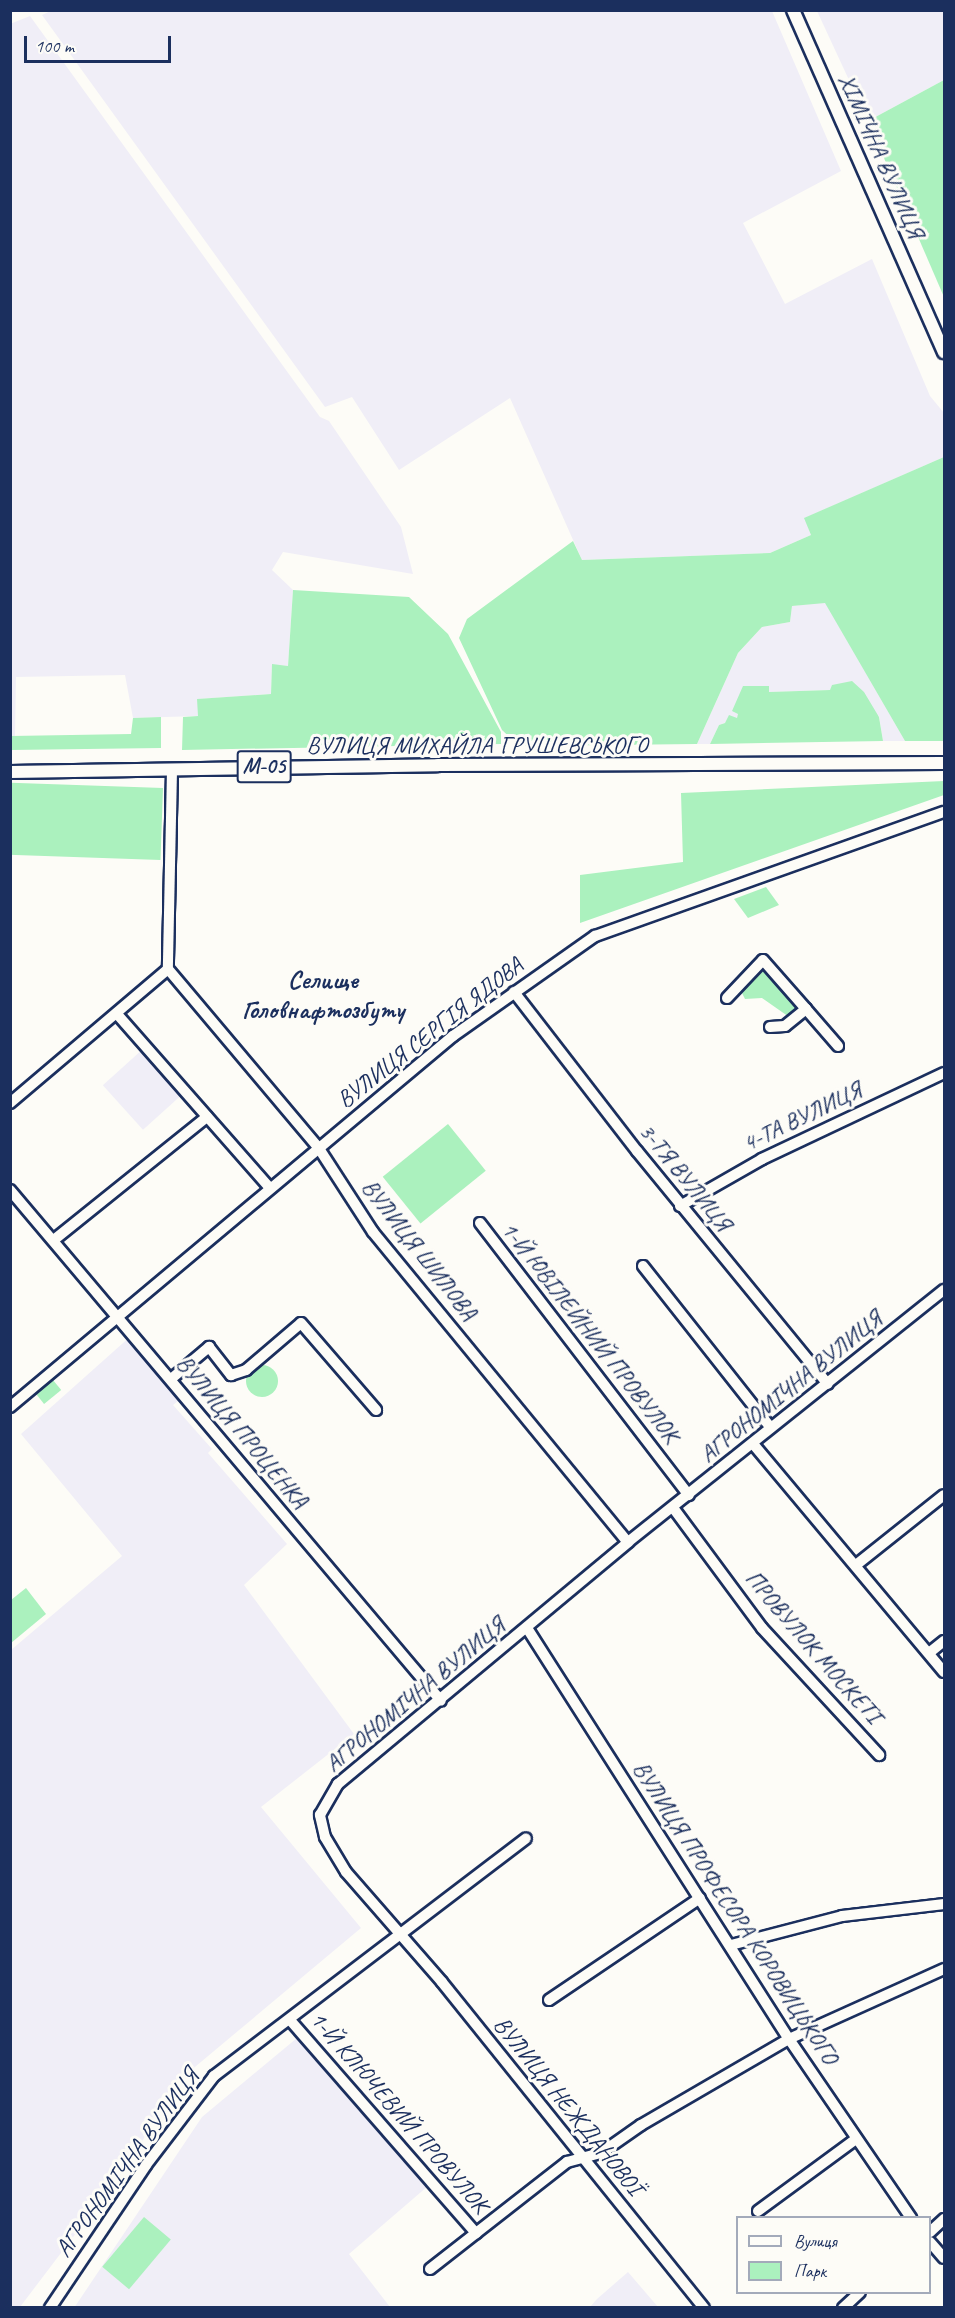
<!DOCTYPE html>
<meta charset="utf-8">
<style>
body{margin:0}
#map{position:relative;width:955px;height:2318px;overflow:hidden;background:#fdfcf7;font-family:Caveat,sans-serif}
div>[style]{position:absolute}
.built>*{inset:0;background:#f0eef7;transform-origin:0 0}
.green>*{inset:0;background:#abf1be;transform-origin:0 0}
.round{border-radius:50%}
.roads{filter:drop-shadow(2px 0 #1b2f5e) drop-shadow(-2px 0 #1b2f5e) drop-shadow(0 2px #1b2f5e) drop-shadow(0 -2px #1b2f5e)}
.minor>*{height:10px;margin:-5px;padding:0 5px;transform-origin:5px;border-radius:5px;background:#fdfcf7}
.major>*{height:12px;margin:-6px;padding:0 6px;transform-origin:6px;border-radius:6px;background:#fdfcf7}
span{translate:-50% -50%;white-space:nowrap;text-align:center;line-height:1.15;-webkit-text-stroke:6px #fdfcf7;paint-order:stroke}
.shield-label span{padding:2px 4px;background:#fdfcf7;border:2px solid;border-radius:4px;-webkit-text-stroke-width:0}
.shield-label{font-size:22px;color:#1b2f5e;font-weight:700}
.street-label{font-size:24px;color:#1b2f5e}
.neighbourhood-label{font-size:26px;color:#1b2f5e;font-weight:700}
.frame{position:absolute;inset:0;border:12px solid #1b2f5e;pointer-events:none}
.legend{position:absolute;left:736px;top:2216px;width:195px;height:78px;box-sizing:border-box;background:#fdfcf7;border:2px solid #a3aaba;margin:0;padding:8px 10px;list-style:none;font-size:18px;color:#1b2f5e}
.legend li{display:flex;align-items:center;gap:12px;height:30px}
.legend b{width:30px;border:2px solid #a3aaba}
.scale{position:absolute;left:24px;top:36px;width:147px;height:27px;box-sizing:border-box;border:3px solid #1b2f5e;border-top:0;padding-left:8px;font-size:18px;line-height:21px;white-space:nowrap;color:#1b2f5e;-webkit-text-stroke:4px #fdfcf7;paint-order:stroke}
</style>
<div id="map">
<div class="built">
<div style="clip-path:polygon(53px 10px,772px 11px,841px 171px,743px 223px,785px 304px,872px 259px,930px 396px,944px 413px,944px 457px,805px 518px,811px 535px,770px 553px,582px 560px,510px 398px,399px 470px,352px 397px,325px 407px,42px 15px)"></div>
<div style="clip-path:polygon(817px 11px,944px 11px,944px 80px,868px 121px)"></div>
<div style="clip-path:polygon(30px 16px,320px 417px,329px 421px,401px 527px,413px 574px,283px 552px,272px 570px,293px 590px,288px 666px,272px 665px,271px 694px,198px 699px,198px 716px,133px 718px,125px 675px,16px 677px,15px 736px,11px 736px,10px 24px)"></div>
<div style="clip-path:polygon(825px 602px,905px 741px,883px 741px,879px 716px,830px 690px,769px 692px,769px 687px,732px 710px,739px 714px,736px 719px,719px 725px,710px 744px,697px 744px,738px 653px,762px 627px,790px 622px,792px 606px)"></div>
<div style="left:143px;top:1049px;width:60px;height:54px;rotate:48deg"></div>
<div style="clip-path:polygon(132px 1335px,182px 1398px,173px 1405px,212px 1449px,208px 1453px,287px 1544px,244px 1585px,354px 1734px,261px 1807px,361px 1928px,177px 2082px,130px 2162px,20px 2307px,11px 2308px,11px 1650px,122px 1556px,21px 1434px)"></div>
<div style="clip-path:polygon(297px 2038px,428px 2186px,349px 2254px,390px 2307px,74px 2308px,202px 2117px)"></div>
<div style="clip-path:polygon(628px 2272px,658px 2307px,590px 2307px,597px 2299px)"></div>
</div>
<div class="green">
<div style="clip-path:polygon(944px 80px,944px 297px,868px 121px)"></div>
<div style="clip-path:polygon(944px 457px,944px 741px,905px 741px,825px 603px,792px 606px,790px 622px,762px 627px,738px 653px,697px 744px,519px 746px,502px 730px,459px 638px,467px 619px,573px 541px,582px 560px,770px 553px,811px 535px,804px 518px)"></div>
<div style="clip-path:polygon(293px 590px,409px 597px,448px 634px,501px 732px,501px 744px,182px 750px,183px 717px,198px 716px,197px 699px,271px 694px,272px 664px,288px 666px)"></div>
<div style="clip-path:polygon(852px 681px,864px 692px,879px 717px,883px 741px,710px 744px,719px 725px,725px 723px,729px 715px,737px 718px,738px 714px,732px 711px,743px 686px,769px 686px,769px 692px,830px 690px,832px 685px)"></div>
<div style="clip-path:polygon(161px 717px,161px 748px,11px 750px,11px 736px,131px 734px,133px 718px)"></div>
<div style="clip-path:polygon(944px 781px,944px 795px,580px 923px,580px 875px,683px 862px,681px 793px)"></div>
<div style="left:163px;top:788px;width:72px;height:152px;rotate:92deg"></div>
<div style="clip-path:polygon(766px 887px,779px 905px,748px 918px,734px 899px)"></div>
<div style="clip-path:polygon(769px 966px,802px 1003px,792px 1019px,762px 998px,745px 999px,741px 991px)"></div>
<div style="left:448px;top:1124px;width:60px;height:84px;rotate:51deg"></div>
<div class="round" style="left:246px;top:1365px;width:32px;height:32px"></div>
<div style="left:53px;top:1380px;width:13px;height:22px;rotate:51deg"></div>
<div style="clip-path:polygon(26px 1588px,46px 1614px,11px 1643px,11px 1600px)"></div>
<div style="left:144px;top:2217px;width:35px;height:65px;rotate:40deg"></div>
</div>
<div class="roads">
<div class="minor">
<div style="left:172px;top:770px;width:199px;rotate:91.2deg"></div>
<div style="left:168px;top:969px;width:233px;rotate:49.9deg"></div>
<div style="left:318px;top:1147px;width:101px;rotate:57.1deg"></div>
<div style="left:373px;top:1232px;width:401px;rotate:50.6deg"></div>
<div style="left:514px;top:992px;width:201px;rotate:52.3deg"></div>
<div style="left:637px;top:1151px;width:301px;rotate:50.7deg"></div>
<div style="left:727px;top:998px;width:52px;rotate:-46.5deg"></div>
<div style="left:763px;top:960px;width:65px;rotate:48.7deg"></div>
<div style="left:117px;top:1014px;width:232px;rotate:48.7deg"></div>
<div style="left:770px;top:1027px;width:15px;rotate:-4deg"></div>
<div style="left:785px;top:1026px;width:27px;rotate:-39deg"></div>
<div style="left:806px;top:1009px;width:49px;rotate:49.1deg"></div>
<div style="left:10px;top:1103px;width:207px;rotate:-40.3deg"></div>
<div style="left:10px;top:1190px;width:668px;rotate:49.85deg"></div>
<div style="left:680px;top:1206px;width:95px;rotate:-29.8deg"></div>
<div style="left:762px;top:1159px;width:201px;rotate:-25.3deg"></div>
<div style="left:480px;top:1223px;width:343px;rotate:52.5deg"></div>
<div style="left:55px;top:1239px;width:195px;rotate:-38.8deg"></div>
<div style="left:643px;top:1266px;width:206px;rotate:51.7deg"></div>
<div style="left:171px;top:1379px;width:50px;rotate:-40.1deg"></div>
<div style="left:209px;top:1347px;width:36px;rotate:52deg"></div>
<div style="left:231px;top:1375px;width:16px;rotate:-18deg"></div>
<div style="left:246px;top:1370px;width:72px;rotate:-40.5deg"></div>
<div style="left:301px;top:1323px;width:115px;rotate:49.2deg"></div>
<div style="left:10px;top:1407px;width:578px;rotate:-39.95deg"></div>
<div style="left:453px;top:1036px;width:174px;rotate:-35.2deg"></div>
<div style="left:595px;top:936px;width:370px;rotate:-19.6deg"></div>
<div style="left:754px;top:1445px;width:296px;rotate:50.1deg"></div>
<div style="left:674px;top:1509px;width:148px;rotate:53.5deg"></div>
<div style="left:762px;top:1628px;width:173px;rotate:47.3deg"></div>
<div style="left:856px;top:1565px;width:112px;rotate:-38.5deg"></div>
<div style="left:527px;top:1628px;width:487px;rotate:57.5deg"></div>
<div style="left:789px;top:2039px;width:217px;rotate:55.7deg"></div>
<div style="left:929px;top:1653px;width:19px;rotate:-39deg"></div>
<div style="left:731px;top:1945px;width:115px;rotate:-14.6deg"></div>
<div style="left:842px;top:1916px;width:103px;rotate:-6.7deg"></div>
<div style="left:549px;top:2000px;width:182px;rotate:-34deg"></div>
<div style="left:290px;top:2020px;width:283px;rotate:48.9deg"></div>
<div style="left:758px;top:2211px;width:122px;rotate:-36.3deg"></div>
<div style="left:930px;top:2232px;width:19px;rotate:-43deg"></div>
<div style="left:930px;top:2242px;width:21px;rotate:49deg"></div>
<div style="left:430px;top:2269px;width:174px;rotate:-38deg"></div>
<div style="left:567px;top:2162px;width:35px;rotate:-15deg"></div>
<div style="left:601px;top:2153px;width:49px;rotate:-35deg"></div>
<div style="left:641px;top:2125px;width:171px;rotate:-30.2deg"></div>
<div style="left:789px;top:2039px;width:170px;rotate:-24.3deg"></div>
<div style="left:50px;top:2308px;width:172px;rotate:-56.1deg"></div>
<div style="left:146px;top:2165px;width:112px;rotate:-52.6deg"></div>
<div style="left:214px;top:2076px;width:392px;rotate:-37.3deg"></div>
<div style="left:704px;top:2308px;width:418px;rotate:-128.8deg"></div>
<div style="left:442px;top:1982px;width:146px;rotate:-131.1deg"></div>
<div style="left:346px;top:1872px;width:41px;rotate:-121deg"></div>
<div style="left:325px;top:1837px;width:23px;rotate:-103deg"></div>
<div style="left:320px;top:1815px;width:36px;rotate:-60deg"></div>
<div style="left:338px;top:1784px;width:378px;rotate:-39.8deg"></div>
<div style="left:628px;top:1542px;width:404px;rotate:-38.6deg"></div>
<div style="left:843px;top:2308px;width:23px;rotate:-43deg"></div>
</div>
<div class="major">
<div style="left:793px;top:10px;width:374px;rotate:66.2deg"></div>
<div style="left:10px;top:772px;width:428px;rotate:-0.9deg"></div>
<div style="left:438px;top:765px;width:506px;rotate:-0.23deg"></div>
</div>
</div>
<div class="shield-label">
<span style="left:264px;top:767px">М-05</span>
</div>
<div class="street-label">
<span style="left:881px;top:156px;rotate:66deg">ХІМІЧНА ВУЛИЦЯ</span>
<span style="left:477px;top:746px">ВУЛИЦЯ МИХАЙЛА ГРУШЕВСЬКОГО</span>
<span style="left:430px;top:1033px;rotate:-38deg">ВУЛИЦЯ СЕРГІЯ ЯДОВА</span>
<span style="left:802px;top:1117px;rotate:-26deg">4-ТА ВУЛИЦЯ</span>
<span style="left:685px;top:1177px;rotate:51deg">3-ТЯ ВУЛИЦЯ</span>
<span style="left:419px;top:1250px;rotate:52deg">ВУЛИЦЯ ШИЛОВА</span>
<span style="left:590px;top:1332px;rotate:52deg">1-Й ЮВІЛЕЙНИЙ ПРОВУЛОК</span>
<span style="left:791px;top:1387px;rotate:-39deg">АГРОНОМІЧНА ВУЛИЦЯ</span>
<span style="left:242px;top:1432px;rotate:50deg">ВУЛИЦЯ ПРОЦЕНКА</span>
<span style="left:813px;top:1647px;rotate:49deg">ПРОВУЛОК МОСКЕТІ</span>
<span style="left:415px;top:1695px;rotate:-40deg">АГРОНОМІЧНА ВУЛИЦЯ</span>
<span style="left:735px;top:1913px;rotate:57deg">ВУЛИЦЯ ПРОФЕСОРА КОРОВИЦЬКОГО</span>
<span style="left:568px;top:2106px;rotate:51deg">ВУЛИЦЯ НЕЖДАНОВОЇ</span>
<span style="left:399px;top:2112px;rotate:49deg">1-Й КЛЮЧЕВИЙ ПРОВУЛОК</span>
<span style="left:127px;top:2163px;rotate:-54deg">АГРОНОМІЧНА ВУЛИЦЯ</span>
</div>
<div class="neighbourhood-label">
<span style="left:323px;top:995px">Селище<br>Головнафтозбуту</span>
</div>
<div class="frame"></div>
<ul class="legend">
<li><b style="height:8px;background:#fdfcf7"></b>Вулиця</li>
<li><b style="height:16px;background:#abf1be"></b>Парк</li>
</ul>
<div class="scale">100 m</div>
</div>
